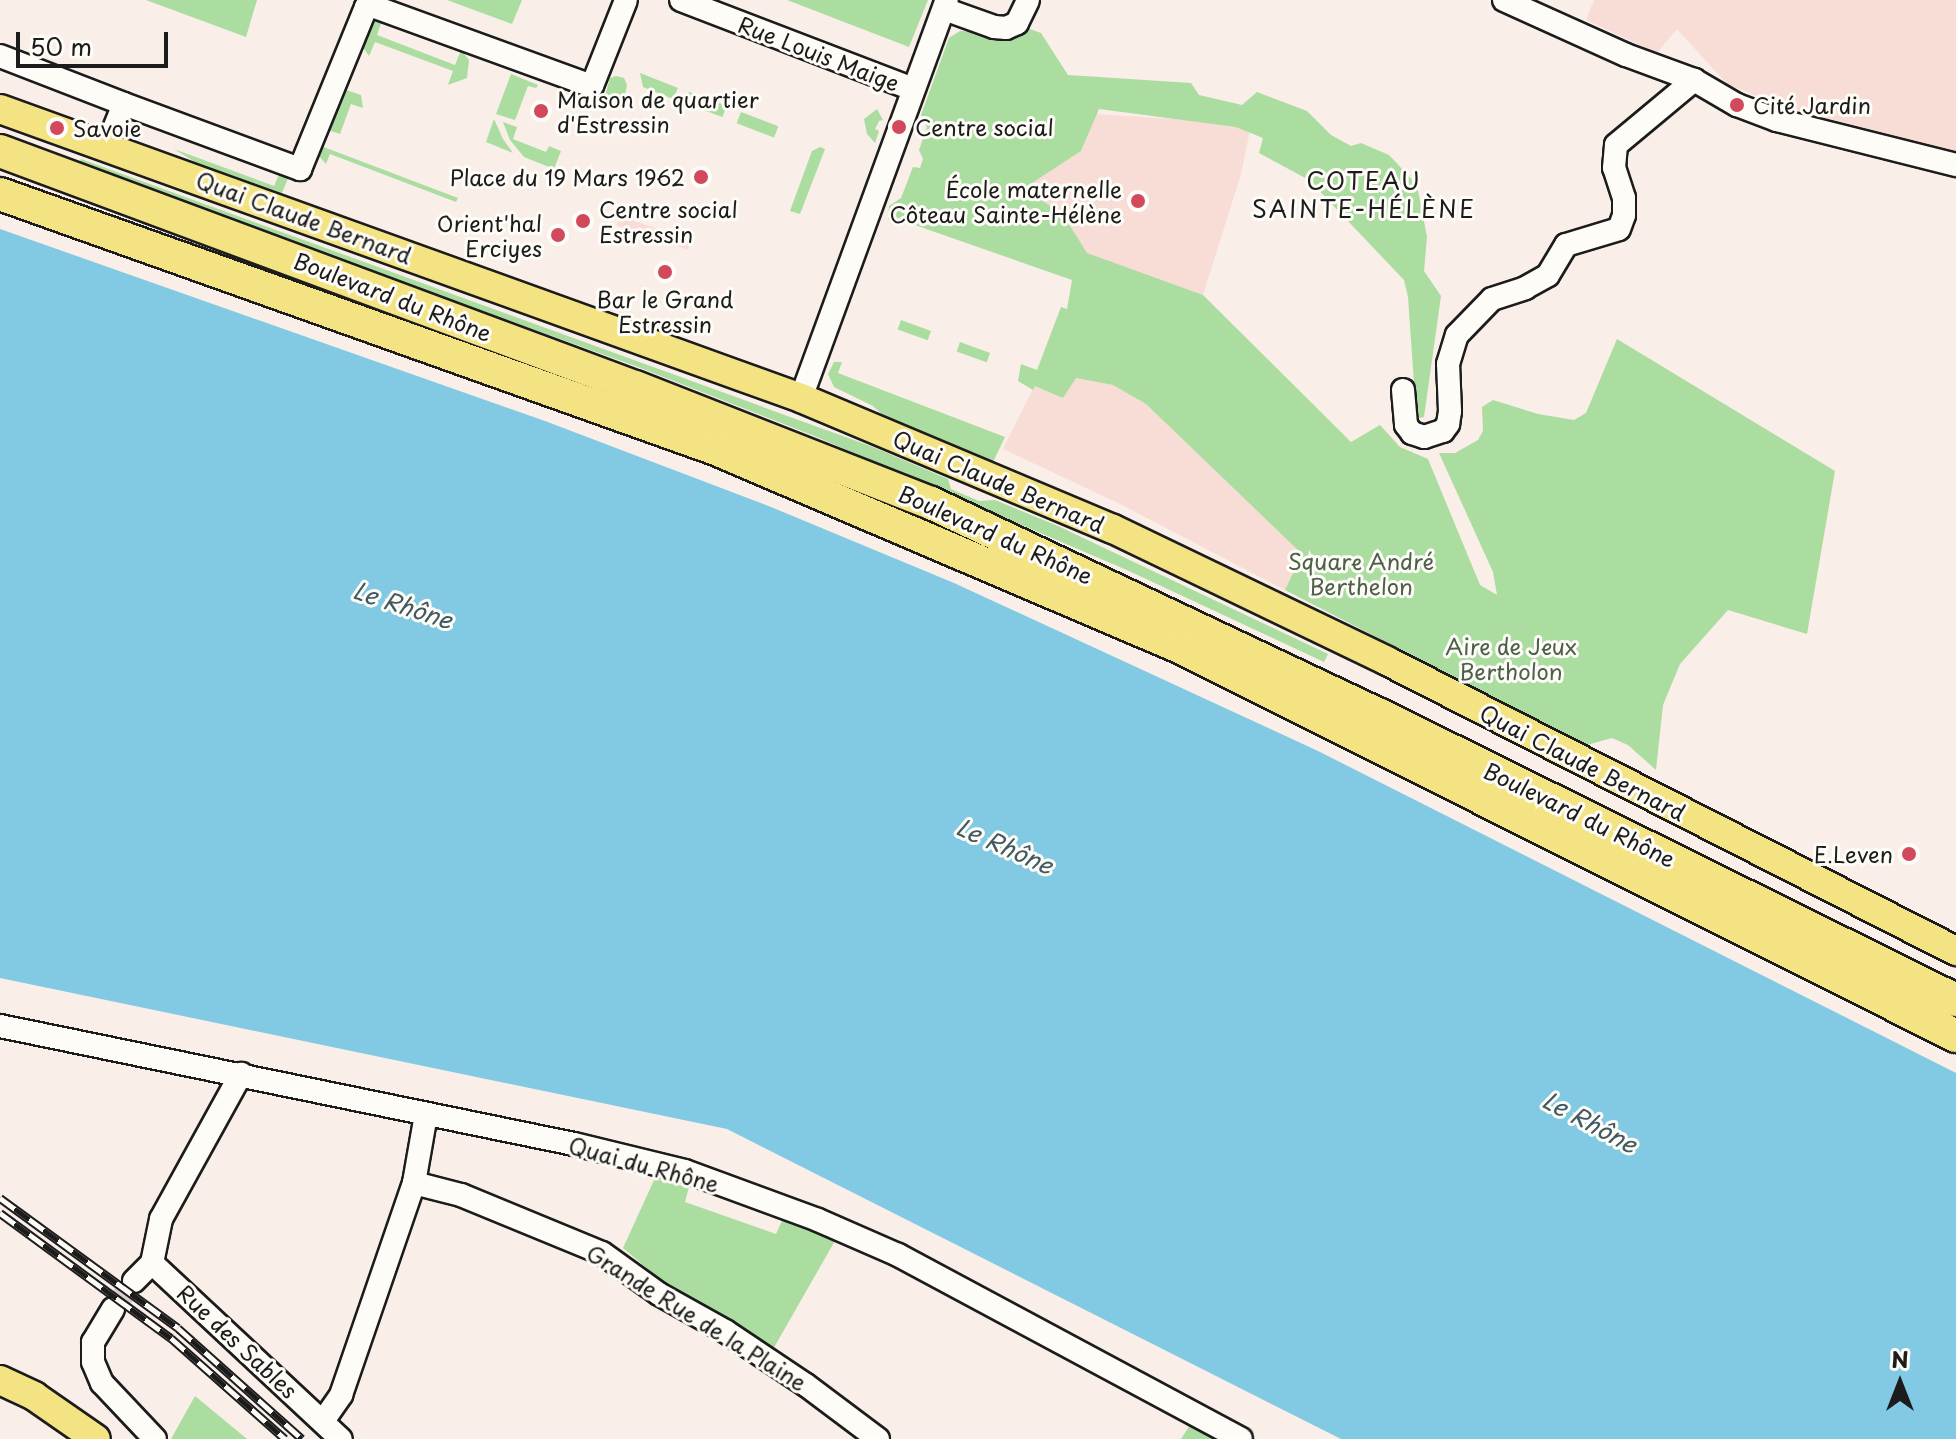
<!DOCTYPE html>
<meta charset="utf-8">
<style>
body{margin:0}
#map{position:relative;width:1956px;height:1439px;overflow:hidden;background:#faeee8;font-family:"Playpen Sans",sans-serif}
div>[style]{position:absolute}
.built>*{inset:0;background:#f7ddd6;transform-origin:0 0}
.green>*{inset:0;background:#aadd9f;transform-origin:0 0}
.water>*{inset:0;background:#82c9e3}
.minor-tunnel>*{height:22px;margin-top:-11px;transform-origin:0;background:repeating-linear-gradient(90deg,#d9cec9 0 22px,transparent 0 33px)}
.roads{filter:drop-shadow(2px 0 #1c1c1c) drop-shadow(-2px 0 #1c1c1c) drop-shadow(0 2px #1c1c1c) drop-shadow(0 -2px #1c1c1c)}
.minor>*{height:22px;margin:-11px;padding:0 11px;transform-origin:11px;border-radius:11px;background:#fdfcf7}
.major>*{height:28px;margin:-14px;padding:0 14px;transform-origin:14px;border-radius:14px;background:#f4e382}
.highway>*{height:32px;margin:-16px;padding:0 16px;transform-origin:16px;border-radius:16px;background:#f4e382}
.rail>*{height:9px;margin-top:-4.5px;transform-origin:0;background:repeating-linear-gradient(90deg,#fdfcf7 0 18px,#1c1c1c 0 36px);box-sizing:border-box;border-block:2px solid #1c1c1c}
.dots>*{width:22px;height:22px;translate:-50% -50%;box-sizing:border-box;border:4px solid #fdfcf7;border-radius:50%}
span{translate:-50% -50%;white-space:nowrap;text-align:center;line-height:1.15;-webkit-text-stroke:6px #fdfcf7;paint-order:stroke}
.street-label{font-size:22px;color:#1c1c1c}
.poi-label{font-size:22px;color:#1c1c1c}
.left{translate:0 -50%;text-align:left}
.right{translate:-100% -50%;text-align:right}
.park-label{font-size:22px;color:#4e604a}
.neighbourhood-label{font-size:24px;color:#1c1c1c;letter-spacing:2px}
.water-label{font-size:24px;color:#405962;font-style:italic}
.north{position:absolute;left:1860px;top:1343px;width:80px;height:80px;-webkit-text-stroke:6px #fdfcf7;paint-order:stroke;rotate:0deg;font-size:22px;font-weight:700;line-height:32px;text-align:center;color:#1c1c1c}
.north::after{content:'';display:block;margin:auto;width:28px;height:36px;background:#1c1c1c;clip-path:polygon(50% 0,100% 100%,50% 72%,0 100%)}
.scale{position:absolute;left:16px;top:32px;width:152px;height:36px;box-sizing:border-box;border:4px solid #1c1c1c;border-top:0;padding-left:10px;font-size:24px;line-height:28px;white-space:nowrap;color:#1c1c1c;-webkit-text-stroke:6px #fdfcf7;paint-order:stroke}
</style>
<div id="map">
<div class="built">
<div style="clip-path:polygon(1594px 0,1956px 0,1956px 152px,1804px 115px,1727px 84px,1677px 29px,1657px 53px,1586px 20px)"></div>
<div style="clip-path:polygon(1096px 114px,1220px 122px,1250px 130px,1241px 174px,1203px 295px,1086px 253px,1062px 213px,1023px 189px,1081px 151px)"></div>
<div style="left:620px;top:216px;width:75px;height:10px;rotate:19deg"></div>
<div style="clip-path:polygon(1076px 378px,1113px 385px,1146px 404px,1302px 554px,1285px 590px,1120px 504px,1003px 449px,1035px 385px)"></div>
</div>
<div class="green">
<div style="clip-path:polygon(146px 0,257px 0,246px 37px)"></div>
<div style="clip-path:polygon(447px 0,522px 0,512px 24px)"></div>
<div style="clip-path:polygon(787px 0,928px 0,909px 47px)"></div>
<div style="clip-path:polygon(382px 20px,377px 35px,455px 65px,461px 50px,469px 60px,467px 78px,448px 85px,453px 71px,375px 42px,369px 56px,360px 43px,370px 22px)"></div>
<div style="clip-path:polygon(1027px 28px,1041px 33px,1068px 75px,1191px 83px,1199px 95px,1242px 105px,1257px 92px,1307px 111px,1331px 135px,1351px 146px,1361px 143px,1389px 155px,1417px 185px,1427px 237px,1424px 271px,1441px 296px,1424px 417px,1420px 418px,1416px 413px,1408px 297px,1404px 280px,1309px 180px,1259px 153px,1263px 138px,1236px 127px,1099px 109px,1081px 151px,1023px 189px,1062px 213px,1087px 253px,1203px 295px,1351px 442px,1380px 425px,1400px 447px,1428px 459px,1480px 585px,1497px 595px,1493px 572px,1439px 453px,1455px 453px,1478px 440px,1483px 431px,1482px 407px,1493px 400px,1538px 414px,1574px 420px,1586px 413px,1617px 339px,1835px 471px,1807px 634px,1728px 610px,1680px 664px,1663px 705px,1656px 770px,1628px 745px,1612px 738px,1587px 745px,1285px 590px,1302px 554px,1146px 404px,1113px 385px,1076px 378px,1063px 398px,1035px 386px,1033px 390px,1018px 381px,1021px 364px,1037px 370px,1061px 307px,1067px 309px,1072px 280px,895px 218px,892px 225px,888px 219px,889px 206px,901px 198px,913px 167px,920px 168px,923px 159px,919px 150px,927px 127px,921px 115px,949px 38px,960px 31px,1011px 34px)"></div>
<div style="clip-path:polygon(640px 73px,678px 88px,673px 99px,643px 87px)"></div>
<div style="clip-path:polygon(511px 74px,538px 85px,536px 88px,528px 86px,515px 120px,496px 114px)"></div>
<div style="clip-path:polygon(616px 76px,624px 78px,627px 85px,622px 110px,609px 106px,605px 96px,610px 78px)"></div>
<div style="clip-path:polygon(343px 89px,361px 95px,363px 108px,351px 104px,340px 134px,328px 130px)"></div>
<div style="left:689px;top:92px;width:40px;height:12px;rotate:20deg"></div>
<div style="clip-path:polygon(877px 109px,883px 120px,879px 121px,875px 129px,879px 131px,875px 143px,867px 134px,864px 119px)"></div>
<div style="left:741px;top:112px;width:40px;height:12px;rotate:21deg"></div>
<div style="clip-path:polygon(494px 119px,503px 139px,513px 153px,486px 142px)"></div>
<div style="clip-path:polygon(503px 122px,517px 127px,513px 139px,546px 152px,549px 146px,561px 151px,554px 169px,524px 157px,510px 140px)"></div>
<div style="clip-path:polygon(321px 146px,458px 198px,456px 202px,330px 154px,326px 164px,319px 156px)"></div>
<div style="clip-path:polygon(820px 147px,825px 149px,800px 214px,790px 211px,812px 151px)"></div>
<div style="clip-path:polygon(174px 149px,274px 186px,280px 172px,289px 176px,282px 193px,195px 162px)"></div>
<div style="clip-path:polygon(81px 159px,873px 447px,948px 479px,951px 489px,979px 501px,995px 500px,1058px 526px,1328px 654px,1324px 662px,1129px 571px,812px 435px,638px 367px,78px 166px)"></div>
<div style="left:901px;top:320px;width:32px;height:10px;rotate:20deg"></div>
<div style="left:960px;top:342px;width:32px;height:10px;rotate:20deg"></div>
<div style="clip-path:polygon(834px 362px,842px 362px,838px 373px,1005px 437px,993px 462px,888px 420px,873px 406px,834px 387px,828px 374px)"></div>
<div style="clip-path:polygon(655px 1178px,689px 1187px,685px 1202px,776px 1234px,782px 1221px,836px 1239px,772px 1351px,670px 1288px,623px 1248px)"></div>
<div style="clip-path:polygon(195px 1396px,247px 1439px,171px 1439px)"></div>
<div style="clip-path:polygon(1190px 1425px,1217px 1439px,1181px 1439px)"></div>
</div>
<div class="water">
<div style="clip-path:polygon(0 229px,545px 421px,771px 507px,954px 583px,1318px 751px,1956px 1073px,1956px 1439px,1341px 1439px,727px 1129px,0 978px)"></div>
</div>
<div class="minor-tunnel">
<div style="left:113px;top:1309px;width:35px;rotate:-53deg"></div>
</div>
<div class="roads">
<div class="minor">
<div style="left:681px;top:0;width:248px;rotate:21deg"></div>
<div style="left:1504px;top:0;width:134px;rotate:24.3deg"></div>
<div style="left:1626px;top:55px;width:72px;rotate:20.2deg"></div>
<div style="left:1694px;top:80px;width:50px;rotate:30.2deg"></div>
<div style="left:1737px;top:105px;width:43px;rotate:20.6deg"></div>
<div style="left:1777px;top:120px;width:185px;rotate:14.1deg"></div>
<div style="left:944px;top:9px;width:53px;rotate:19.8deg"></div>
<div style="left:994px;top:27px;width:12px;rotate:5deg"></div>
<div style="left:1006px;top:28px;width:12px;rotate:-24deg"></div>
<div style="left:1017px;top:23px;width:25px;rotate:-64deg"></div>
<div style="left:0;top:56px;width:133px;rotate:21.2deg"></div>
<div style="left:107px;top:146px;width:45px;rotate:-68deg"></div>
<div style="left:124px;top:104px;width:188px;rotate:20.3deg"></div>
<div style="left:300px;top:169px;width:175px;rotate:-67.8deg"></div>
<div style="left:366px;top:7px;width:6px;rotate:-9deg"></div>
<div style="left:372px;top:6px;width:234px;rotate:20deg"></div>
<div style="left:592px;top:86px;width:92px;rotate:-68.4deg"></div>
<div style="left:1403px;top:390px;width:35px;rotate:85deg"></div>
<div style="left:1406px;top:425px;width:10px;rotate:53deg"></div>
<div style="left:1412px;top:433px;width:13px;rotate:18deg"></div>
<div style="left:1424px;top:437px;width:20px;rotate:-18deg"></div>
<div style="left:1443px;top:431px;width:9px;rotate:-54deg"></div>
<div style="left:1448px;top:424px;width:13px;rotate:-81deg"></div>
<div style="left:1450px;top:411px;width:47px;rotate:-92.4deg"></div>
<div style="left:1448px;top:364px;width:30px;rotate:-73deg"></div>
<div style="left:1457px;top:335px;width:50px;rotate:-45.8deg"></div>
<div style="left:1492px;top:299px;width:35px;rotate:-18deg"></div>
<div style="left:1525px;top:288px;width:26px;rotate:-29deg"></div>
<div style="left:1548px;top:275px;width:35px;rotate:-59deg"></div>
<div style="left:1566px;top:245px;width:55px;rotate:-16.8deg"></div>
<div style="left:1619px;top:229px;width:15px;rotate:-70deg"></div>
<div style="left:1624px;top:215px;width:17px;rotate:-90deg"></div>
<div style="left:1624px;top:198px;width:32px;rotate:-108deg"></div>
<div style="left:1614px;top:168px;width:23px;rotate:-85deg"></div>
<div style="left:1616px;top:145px;width:102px;rotate:-39.8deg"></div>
<div style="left:801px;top:398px;width:424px;rotate:-69.9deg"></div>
<div style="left:0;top:1026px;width:586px;rotate:11.62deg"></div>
<div style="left:574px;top:1144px;width:114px;rotate:13.7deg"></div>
<div style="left:685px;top:1171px;width:142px;rotate:20.2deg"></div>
<div style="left:818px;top:1220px;width:87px;rotate:23.6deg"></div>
<div style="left:898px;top:1255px;width:389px;rotate:28.2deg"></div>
<div style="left:414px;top:1183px;width:49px;rotate:14.3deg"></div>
<div style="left:461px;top:1195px;width:152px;rotate:22.4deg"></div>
<div style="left:602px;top:1253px;width:70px;rotate:35.7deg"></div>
<div style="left:659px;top:1294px;width:76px;rotate:29.3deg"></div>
<div style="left:725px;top:1331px;width:97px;rotate:33.7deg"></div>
<div style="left:806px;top:1385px;width:90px;rotate:36.9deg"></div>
<div style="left:152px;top:1263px;width:45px;rotate:-78.4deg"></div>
<div style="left:161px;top:1219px;width:166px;rotate:-61.1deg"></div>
<div style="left:134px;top:1281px;width:25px;rotate:-45deg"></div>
<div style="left:152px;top:1263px;width:258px;rotate:43deg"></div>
<div style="left:113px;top:1309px;width:39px;rotate:121deg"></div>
<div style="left:93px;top:1342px;width:20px;rotate:90deg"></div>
<div style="left:93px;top:1362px;width:23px;rotate:67deg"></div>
<div style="left:102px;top:1383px;width:77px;rotate:46.6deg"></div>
<div style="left:323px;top:1421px;width:32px;rotate:-55deg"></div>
<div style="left:341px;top:1395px;width:224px;rotate:-71deg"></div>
<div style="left:414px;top:1183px;width:70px;rotate:-80.1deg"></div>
</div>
<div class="major">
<div style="left:0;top:109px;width:852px;rotate:19.84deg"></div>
<div style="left:801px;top:398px;width:338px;rotate:22.8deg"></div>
<div style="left:1113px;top:529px;width:304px;rotate:25.7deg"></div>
<div style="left:1387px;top:661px;width:639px;rotate:27.01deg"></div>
<div style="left:0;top:1380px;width:38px;rotate:25deg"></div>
<div style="left:34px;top:1396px;width:75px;rotate:34.7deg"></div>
</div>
<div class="highway">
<div style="left:0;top:151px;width:677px;rotate:20.39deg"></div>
<div style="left:635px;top:387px;width:318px;rotate:21.4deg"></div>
<div style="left:931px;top:503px;width:497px;rotate:25.3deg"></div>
<div style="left:1380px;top:715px;width:643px;rotate:26.33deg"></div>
<div style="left:0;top:194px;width:760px;rotate:19.6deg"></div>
<div style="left:716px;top:449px;width:507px;rotate:23.12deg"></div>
<div style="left:1182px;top:648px;width:866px;rotate:26.62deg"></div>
</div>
</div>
<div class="rail">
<div style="left:0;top:1198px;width:220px;rotate:36.1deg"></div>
<div style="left:178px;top:1328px;width:166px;rotate:41.8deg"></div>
<div style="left:0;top:1213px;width:212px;rotate:36.2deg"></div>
<div style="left:171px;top:1338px;width:152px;rotate:41.5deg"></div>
</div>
<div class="dots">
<div style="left:1737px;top:105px;background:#d1495b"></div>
<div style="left:541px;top:111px;background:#d1495b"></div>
<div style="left:899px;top:127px;background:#d1495b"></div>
<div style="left:57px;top:128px;background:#d1495b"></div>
<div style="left:701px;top:177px;background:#d1495b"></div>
<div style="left:1138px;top:201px;background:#d1495b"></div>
<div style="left:583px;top:221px;background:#d1495b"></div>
<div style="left:558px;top:235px;background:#d1495b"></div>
<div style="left:665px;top:272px;background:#d1495b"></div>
<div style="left:1909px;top:854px;background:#d1495b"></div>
</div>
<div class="street-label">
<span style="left:819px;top:53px;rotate:21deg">Rue Louis Maige</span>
<span style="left:304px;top:217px;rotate:20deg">Quai Claude Bernard</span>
<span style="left:393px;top:296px;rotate:21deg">Boulevard du Rhône</span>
<span style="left:999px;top:481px;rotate:23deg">Quai Claude Bernard</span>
<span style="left:996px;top:534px;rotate:24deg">Boulevard du Rhône</span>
<span style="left:1583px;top:762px;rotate:27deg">Quai Claude Bernard</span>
<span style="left:1580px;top:814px;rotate:26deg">Boulevard du Rhône</span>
<span style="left:644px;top:1164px;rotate:15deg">Quai du Rhône</span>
<span style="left:697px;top:1317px;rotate:32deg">Grande Rue de la Plaine</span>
<span style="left:238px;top:1341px;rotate:43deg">Rue des Sables</span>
</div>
<div class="poi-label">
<span class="left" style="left:557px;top:111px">Maison de quartier<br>d'Estressin</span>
<span class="left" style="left:1753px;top:105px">Cité Jardin</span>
<span class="left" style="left:915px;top:127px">Centre social</span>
<span class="left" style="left:73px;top:128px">Savoie</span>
<span class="right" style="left:685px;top:177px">Place du 19 Mars 1962</span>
<span class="right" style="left:1122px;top:201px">École maternelle<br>Côteau Sainte-Hélène</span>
<span class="left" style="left:599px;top:221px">Centre social<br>Estressin</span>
<span class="right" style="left:542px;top:235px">Orient'hal<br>Erciyes</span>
<span style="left:665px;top:311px">Bar le Grand<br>Estressin</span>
<span class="right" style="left:1893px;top:854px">E.Leven</span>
</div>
<div class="park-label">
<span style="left:1361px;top:573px">Square André<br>Berthelon</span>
<span style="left:1511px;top:658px">Aire de Jeux<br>Bertholon</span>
</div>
<div class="neighbourhood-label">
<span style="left:1364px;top:195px">COTEAU<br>SAINTE-HÉLÈNE</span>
</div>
<div class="water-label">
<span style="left:403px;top:605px;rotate:18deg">Le Rhône</span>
<span style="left:1005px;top:846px;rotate:24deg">Le Rhône</span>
<span style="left:1590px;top:1122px;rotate:28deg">Le Rhône</span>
</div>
<div class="north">N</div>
<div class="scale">50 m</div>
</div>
